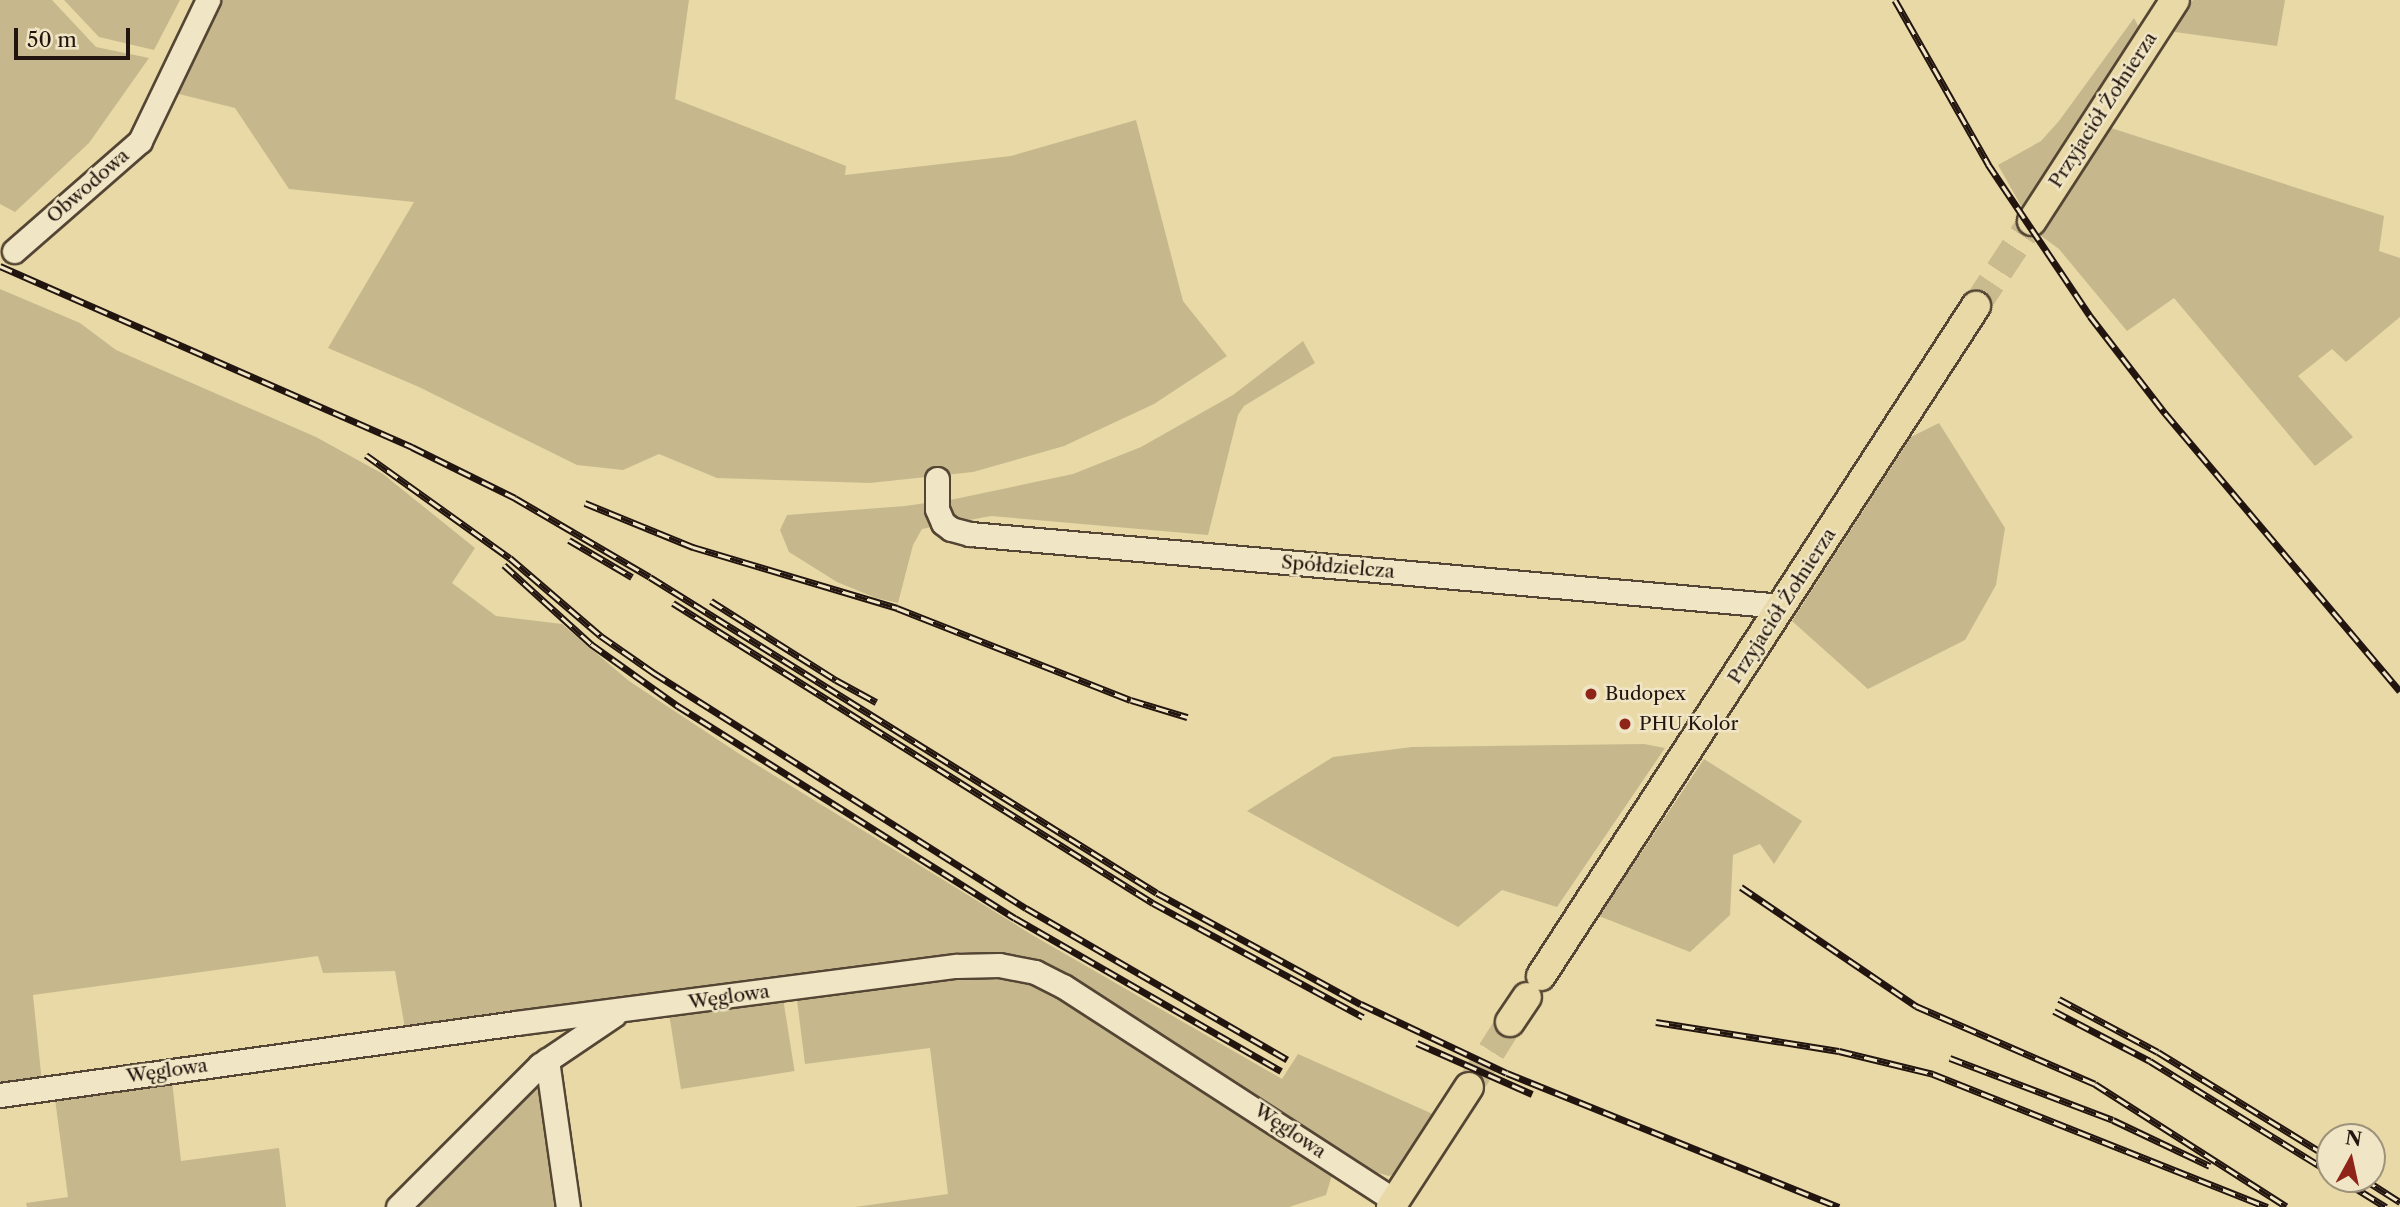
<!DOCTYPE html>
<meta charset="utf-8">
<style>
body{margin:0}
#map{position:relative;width:2400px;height:1207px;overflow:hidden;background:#e8d9a6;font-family:"Libre Caslon Text",serif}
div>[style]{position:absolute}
.green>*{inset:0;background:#c6b88c;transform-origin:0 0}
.major-tunnel>*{height:28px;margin-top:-14px;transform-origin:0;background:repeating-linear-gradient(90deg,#cabb8f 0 28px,transparent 0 42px)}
.roads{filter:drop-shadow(2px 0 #544534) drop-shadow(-2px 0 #544534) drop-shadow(0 2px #544534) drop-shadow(0 -2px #544534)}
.minor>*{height:23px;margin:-11.5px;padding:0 11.5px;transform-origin:11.5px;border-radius:11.5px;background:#f0e6c5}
.major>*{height:28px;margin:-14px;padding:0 14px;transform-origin:14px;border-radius:14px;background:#e8d9a6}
.rail>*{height:7px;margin-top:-3.5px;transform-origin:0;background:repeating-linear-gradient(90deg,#f0e6c5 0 13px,#22140e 0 26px);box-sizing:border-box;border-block:2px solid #22140e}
.dots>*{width:19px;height:19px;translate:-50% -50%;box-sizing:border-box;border:4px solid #f0e6c5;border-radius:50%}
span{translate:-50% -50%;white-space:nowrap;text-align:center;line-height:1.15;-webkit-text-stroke:5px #f0e6c5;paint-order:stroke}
.street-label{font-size:19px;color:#22140e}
.poi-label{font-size:19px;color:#22140e}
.left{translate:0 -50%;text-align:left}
.north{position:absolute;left:2316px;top:1123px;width:70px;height:70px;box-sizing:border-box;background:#f0e6c5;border:2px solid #9e927c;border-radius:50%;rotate:8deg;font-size:19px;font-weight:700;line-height:28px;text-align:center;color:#22140e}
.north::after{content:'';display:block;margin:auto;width:24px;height:32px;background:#8f2418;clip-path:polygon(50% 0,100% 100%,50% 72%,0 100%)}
.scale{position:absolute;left:14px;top:28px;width:116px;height:32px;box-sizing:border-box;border:4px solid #22140e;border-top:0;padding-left:9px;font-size:21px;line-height:24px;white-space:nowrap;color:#22140e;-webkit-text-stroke:5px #f0e6c5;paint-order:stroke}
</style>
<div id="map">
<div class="green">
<div style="clip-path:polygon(0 0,52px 0,96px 47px,149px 58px,89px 143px,15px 212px,0 204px)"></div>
<div style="clip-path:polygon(64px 0,180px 0,154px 50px,99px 37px)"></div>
<div style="clip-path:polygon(219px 0,689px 0,675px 99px,846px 166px,845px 175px,1011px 156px,1136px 120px,1183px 301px,1227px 356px,1154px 404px,1064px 446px,973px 472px,870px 483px,717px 478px,659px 454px,623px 470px,577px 465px,419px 387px,328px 348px,414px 202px,289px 189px,235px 108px,175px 93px,213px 23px)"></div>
<div style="clip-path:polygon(2193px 0,2285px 0,2277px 46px,2175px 32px,2174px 29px)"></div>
<div style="clip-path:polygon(2134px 18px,2141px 31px,2024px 211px,1998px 165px,2041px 141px,2059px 121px)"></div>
<div style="clip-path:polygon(2108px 127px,2384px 216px,2379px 251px,2400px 258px,2400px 317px,2346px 362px,2332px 349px,2298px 376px,2353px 437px,2315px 466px,2174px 298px,2127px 331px,2059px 249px,2040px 235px)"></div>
<div style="clip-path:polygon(0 289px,80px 323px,116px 350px,316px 437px,383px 474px,475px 548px,452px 583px,496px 616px,562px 624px,629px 681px,741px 755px,1034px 936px,1282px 1079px,1298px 1054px,1435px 1115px,1399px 1172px,1389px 1176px,1372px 1171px,1370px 1174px,1082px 990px,1046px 963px,406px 1034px,395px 971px,323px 973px,318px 956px,33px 995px,42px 1083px,0 1089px)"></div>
<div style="clip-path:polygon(1303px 341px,1315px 363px,1244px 406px,1238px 415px,1208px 535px,991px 516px,922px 529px,913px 545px,898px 603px,876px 598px,837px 582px,789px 552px,780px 530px,787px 515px,905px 506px,955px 499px,1073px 474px,1141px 447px,1233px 395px)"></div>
<div style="clip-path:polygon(1939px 423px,2005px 528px,1996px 585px,1965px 640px,1868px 689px,1792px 621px,1911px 437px)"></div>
<div style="clip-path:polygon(1644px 744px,1665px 748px,1557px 907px,1502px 890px,1458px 927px,1247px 811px,1333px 757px,1412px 747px)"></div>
<div style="clip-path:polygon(1704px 759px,1802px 821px,1774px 864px,1760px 844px,1733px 855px,1730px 915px,1690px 952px,1599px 916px)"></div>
<div style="clip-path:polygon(954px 973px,1033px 977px,1333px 1172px,1326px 1195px,1289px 1207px,855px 1207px,948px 1194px,930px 1048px,805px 1064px,797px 1000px)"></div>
<div style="left:783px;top:998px;width:74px;height:115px;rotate:81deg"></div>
<div style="clip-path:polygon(538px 1075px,559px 1207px,420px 1207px,422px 1198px)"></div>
<div style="clip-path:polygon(172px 1081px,181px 1161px,279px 1148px,286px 1207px,27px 1207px,26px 1203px,68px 1197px,55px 1099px)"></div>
</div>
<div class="major-tunnel">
<div style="left:1976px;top:306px;width:102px;rotate:-56.6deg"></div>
<div style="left:1469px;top:1087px;width:77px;rotate:-57.8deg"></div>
</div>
<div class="roads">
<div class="minor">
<div style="left:14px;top:251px;width:167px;rotate:-41.1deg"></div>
<div style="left:140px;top:141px;width:157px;rotate:-64.3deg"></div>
<div style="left:937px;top:479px;width:30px;rotate:90deg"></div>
<div style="left:937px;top:509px;width:15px;rotate:67deg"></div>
<div style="left:943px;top:523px;width:10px;rotate:37deg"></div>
<div style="left:951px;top:529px;width:20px;rotate:15deg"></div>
<div style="left:970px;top:534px;width:814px;rotate:5.07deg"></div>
<div style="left:547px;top:1060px;width:148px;rotate:81.9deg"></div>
<div style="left:0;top:1095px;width:521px;rotate:-7.94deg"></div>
<div style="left:516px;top:1023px;width:445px;rotate:-7.4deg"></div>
<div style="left:957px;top:966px;width:42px;rotate:-1.4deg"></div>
<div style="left:999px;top:965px;width:37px;rotate:11deg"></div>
<div style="left:1035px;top:972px;width:31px;rotate:27deg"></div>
<div style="left:1063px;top:986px;width:396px;rotate:32.9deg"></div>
<div style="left:398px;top:1207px;width:201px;rotate:-45deg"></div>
<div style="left:540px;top:1065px;width:89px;rotate:-34deg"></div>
</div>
<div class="major">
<div style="left:2032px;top:221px;width:263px;rotate:-57.1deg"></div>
<div style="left:1541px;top:976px;width:799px;rotate:-57.01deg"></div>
<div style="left:1510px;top:1022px;width:30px;rotate:-56deg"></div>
<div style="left:1391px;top:1207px;width:143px;rotate:-57deg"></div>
</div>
</div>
<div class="rail">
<div style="left:1895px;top:0;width:189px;rotate:60.4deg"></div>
<div style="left:1988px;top:164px;width:183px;rotate:56.1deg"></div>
<div style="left:2090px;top:316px;width:123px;rotate:52.3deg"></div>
<div style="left:2165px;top:413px;width:364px;rotate:49.8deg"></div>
<div style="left:0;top:266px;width:450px;rotate:23.7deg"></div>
<div style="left:412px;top:447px;width:115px;rotate:26.3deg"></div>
<div style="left:515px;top:498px;width:156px;rotate:30.3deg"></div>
<div style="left:650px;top:577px;width:597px;rotate:31.93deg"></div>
<div style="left:1157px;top:893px;width:232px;rotate:28.6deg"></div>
<div style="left:1361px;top:1004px;width:161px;rotate:25.3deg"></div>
<div style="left:1507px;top:1073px;width:358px;rotate:22deg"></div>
<div style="left:366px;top:455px;width:177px;rotate:35.6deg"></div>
<div style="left:510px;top:558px;width:120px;rotate:40.6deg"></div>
<div style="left:601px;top:636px;width:65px;rotate:34.9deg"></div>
<div style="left:654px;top:673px;width:440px;rotate:32.3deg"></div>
<div style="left:1026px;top:908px;width:302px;rotate:30.1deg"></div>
<div style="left:585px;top:503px;width:117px;rotate:22.2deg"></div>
<div style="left:693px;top:547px;width:213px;rotate:16.6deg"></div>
<div style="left:897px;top:608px;width:251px;rotate:21.5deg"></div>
<div style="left:1131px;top:700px;width:59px;rotate:16.9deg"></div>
<div style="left:569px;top:540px;width:73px;rotate:30.4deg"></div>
<div style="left:504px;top:565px;width:118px;rotate:42.2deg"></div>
<div style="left:591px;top:644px;width:107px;rotate:35.5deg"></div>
<div style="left:678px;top:706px;width:398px;rotate:32.2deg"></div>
<div style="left:1015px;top:918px;width:307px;rotate:29.9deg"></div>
<div style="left:711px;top:601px;width:148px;rotate:32.3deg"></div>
<div style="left:836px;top:680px;width:46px;rotate:28.8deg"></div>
<div style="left:673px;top:603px;width:566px;rotate:32.01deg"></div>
<div style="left:1153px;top:903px;width:239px;rotate:28.5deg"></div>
<div style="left:1741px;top:887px;width:212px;rotate:34.2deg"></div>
<div style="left:1916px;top:1006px;width:195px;rotate:23.5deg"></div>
<div style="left:2095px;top:1084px;width:227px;rotate:32.6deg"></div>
<div style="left:2059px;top:999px;width:112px;rotate:28.2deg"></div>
<div style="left:2158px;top:1052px;width:202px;rotate:31.6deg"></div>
<div style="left:2054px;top:1011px;width:108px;rotate:27.5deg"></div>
<div style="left:2150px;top:1061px;width:211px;rotate:31.7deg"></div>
<div style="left:1656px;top:1022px;width:185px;rotate:9deg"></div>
<div style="left:1839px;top:1051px;width:97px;rotate:13.7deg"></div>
<div style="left:1933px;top:1074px;width:360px;rotate:21.7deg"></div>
<div style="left:1417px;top:1043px;width:126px;rotate:23.9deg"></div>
<div style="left:1950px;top:1058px;width:174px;rotate:20.8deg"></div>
<div style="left:2113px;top:1120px;width:107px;rotate:25.4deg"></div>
<div style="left:2341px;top:1179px;width:53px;rotate:31.9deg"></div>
<div style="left:2364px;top:1179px;width:43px;rotate:32.6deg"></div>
</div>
<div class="dots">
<div style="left:1591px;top:694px;background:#8f2418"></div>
<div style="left:1625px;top:724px;background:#8f2418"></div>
</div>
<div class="street-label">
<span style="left:2103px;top:110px;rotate:-57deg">Przyjaciół Żołnierza</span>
<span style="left:88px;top:186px;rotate:-41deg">Obwodowa</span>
<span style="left:1338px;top:567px;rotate:5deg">Spółdzielcza</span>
<span style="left:1782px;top:606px;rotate:-57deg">Przyjaciół Żołnierza</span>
<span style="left:729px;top:997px;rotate:-8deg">Węglowa</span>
<span style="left:167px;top:1071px;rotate:-8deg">Węglowa</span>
<span style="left:1290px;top:1131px;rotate:34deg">Węglowa</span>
</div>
<div class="poi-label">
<span class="left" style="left:1605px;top:694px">Budopex</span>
<span class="left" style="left:1639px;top:724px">PHU Kolor</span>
</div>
<div class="north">N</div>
<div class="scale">50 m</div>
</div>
